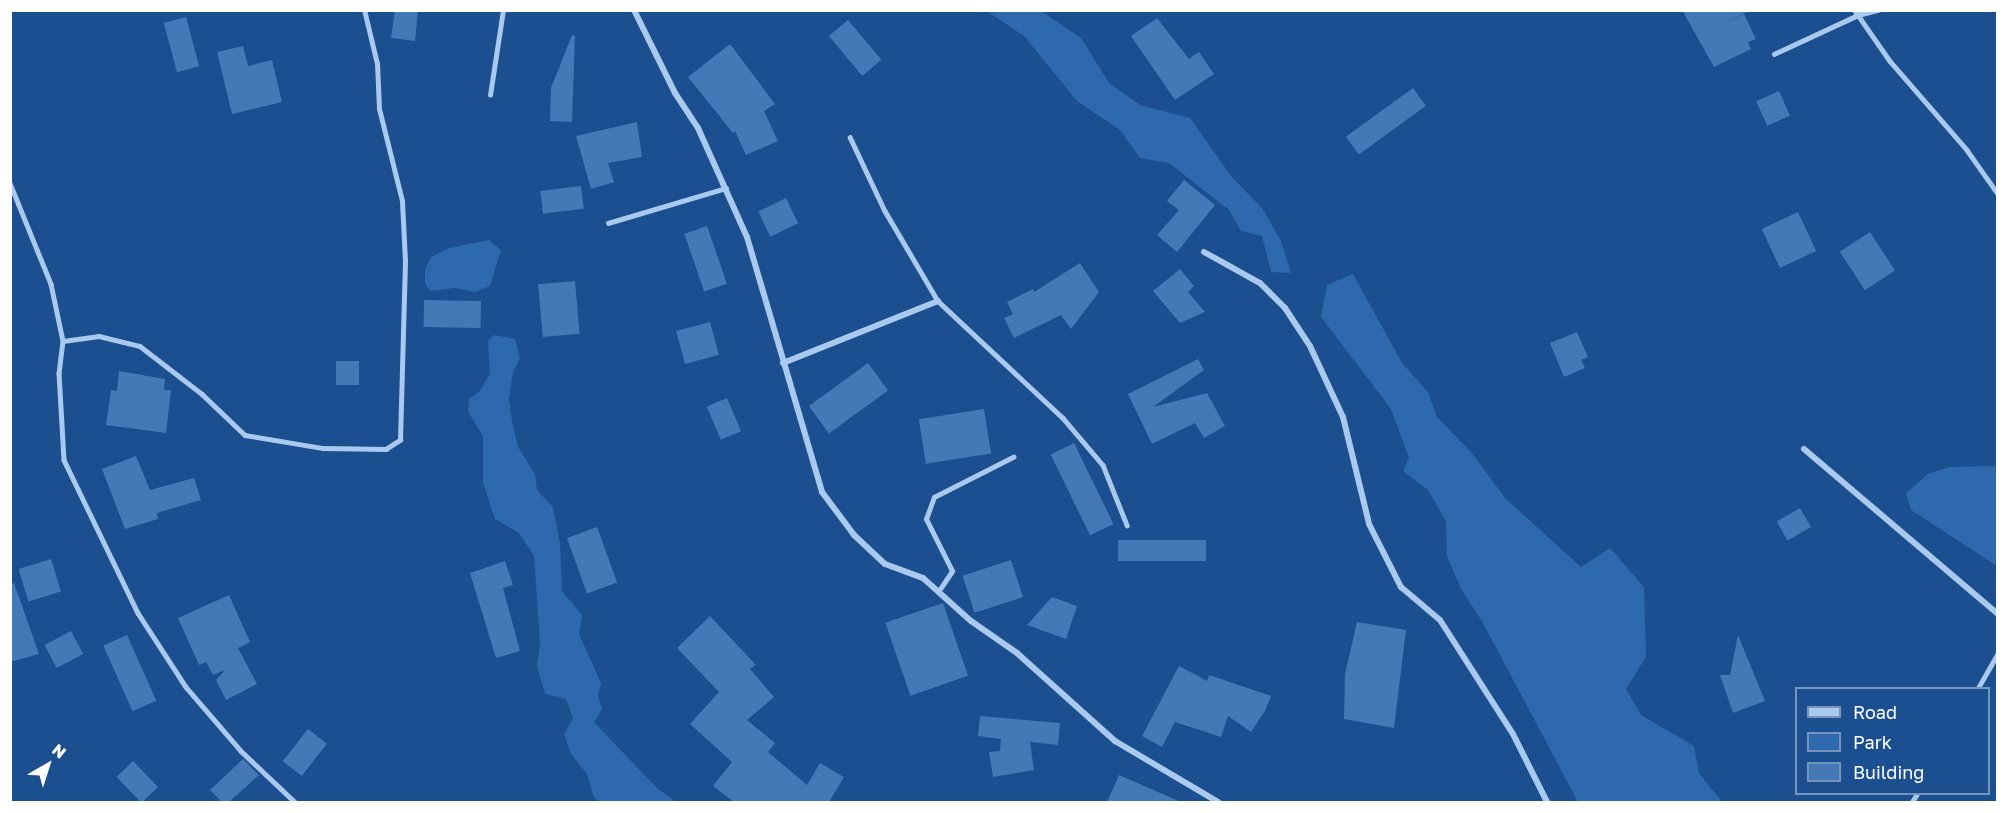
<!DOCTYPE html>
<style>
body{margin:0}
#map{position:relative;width:2008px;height:813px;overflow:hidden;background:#1b4f8f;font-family:"Golos Text",sans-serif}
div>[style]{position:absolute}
.green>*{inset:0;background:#2e69ad}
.building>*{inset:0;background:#4478b7;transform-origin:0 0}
.lane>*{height:4.5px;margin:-2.25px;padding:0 2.25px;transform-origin:2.25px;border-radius:2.25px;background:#a9c9ee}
.street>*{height:6px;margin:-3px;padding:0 3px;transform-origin:3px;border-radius:3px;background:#a9c9ee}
span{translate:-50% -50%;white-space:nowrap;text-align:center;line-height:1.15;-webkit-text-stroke:4.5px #1b4f8f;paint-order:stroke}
.frame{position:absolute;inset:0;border:12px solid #fff;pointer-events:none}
.legend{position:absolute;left:1795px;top:687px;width:195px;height:108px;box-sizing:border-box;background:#1b4f8f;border:2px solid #7695bc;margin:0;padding:8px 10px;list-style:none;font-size:18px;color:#fff}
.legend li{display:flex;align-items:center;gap:12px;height:30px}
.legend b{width:30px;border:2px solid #7695bc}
.north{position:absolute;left:18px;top:735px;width:60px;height:60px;-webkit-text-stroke:4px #1b4f8f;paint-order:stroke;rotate:39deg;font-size:16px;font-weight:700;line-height:24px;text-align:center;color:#fff}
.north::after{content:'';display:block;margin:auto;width:21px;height:27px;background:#fff;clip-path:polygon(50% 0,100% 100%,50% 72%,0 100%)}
</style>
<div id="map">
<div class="green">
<div style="clip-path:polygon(987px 11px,1041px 11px,1081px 38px,1109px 83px,1140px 105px,1190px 118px,1231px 176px,1262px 208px,1281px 241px,1291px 273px,1271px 272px,1262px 236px,1241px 231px,1229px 210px,1169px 163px,1140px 158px,1120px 130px,1077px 101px,1024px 36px)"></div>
<div style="clip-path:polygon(489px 240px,501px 250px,490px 286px,475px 292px,455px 288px,430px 291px,425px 283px,425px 270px,431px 257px,449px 248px)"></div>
<div style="clip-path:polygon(1353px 274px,1402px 363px,1428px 392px,1437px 417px,1471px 452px,1506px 499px,1581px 567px,1610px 548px,1644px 587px,1646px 657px,1626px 689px,1641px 715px,1694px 746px,1699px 773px,1722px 802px,1578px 802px,1483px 623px,1461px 589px,1447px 556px,1446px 521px,1428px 490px,1403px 471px,1409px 458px,1391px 409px,1321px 317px,1327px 285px)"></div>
<div style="clip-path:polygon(493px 335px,515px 339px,520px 358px,513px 372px,509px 399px,512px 421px,518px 447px,535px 474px,537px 490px,553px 507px,560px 543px,562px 591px,582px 615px,579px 634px,601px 683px,598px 696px,602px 709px,594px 722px,657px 788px,676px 802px,600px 802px,594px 798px,587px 774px,571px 754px,564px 734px,573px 718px,566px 699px,545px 694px,537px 667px,540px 643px,534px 556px,519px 533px,495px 519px,483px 483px,483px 436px,468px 412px,469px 399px,479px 392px,490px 374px,488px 341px)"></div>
<div style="clip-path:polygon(1997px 466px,1998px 466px,1997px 566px,1911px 510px,1906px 493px,1928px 474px,1949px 467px)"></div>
</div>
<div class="building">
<div style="clip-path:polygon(395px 10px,418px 10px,415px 41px,391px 38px)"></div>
<div style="clip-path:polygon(1682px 10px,1751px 10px,1720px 25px,1744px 14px,1756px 39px,1748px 42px,1751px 49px,1714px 67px)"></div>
<div style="left:186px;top:17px;width:51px;height:23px;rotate:75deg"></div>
<div style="clip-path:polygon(1157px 18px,1189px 59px,1199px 52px,1214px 74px,1175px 100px,1131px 36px)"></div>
<div style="left:848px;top:20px;width:52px;height:25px;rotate:50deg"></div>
<div style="clip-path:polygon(572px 35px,575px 36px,572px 122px,550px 121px,551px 88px)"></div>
<div style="clip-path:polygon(730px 44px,775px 104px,764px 111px,778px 141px,746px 155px,735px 131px,733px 133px,688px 77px)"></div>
<div style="clip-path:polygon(243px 46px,248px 66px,272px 60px,282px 102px,232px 114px,217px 52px)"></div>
<div style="left:1413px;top:88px;width:22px;height:83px;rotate:54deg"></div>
<div style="left:1779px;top:91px;width:27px;height:25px;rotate:66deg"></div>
<div style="clip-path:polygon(637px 122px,642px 157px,608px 163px,614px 182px,591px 189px,576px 136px)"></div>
<div style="clip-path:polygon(1184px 180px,1215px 205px,1177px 252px,1157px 235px,1179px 210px,1167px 201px)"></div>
<div style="left:581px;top:186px;width:23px;height:41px;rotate:83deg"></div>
<div style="left:786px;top:198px;width:28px;height:31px;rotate:64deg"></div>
<div style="left:1798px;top:212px;width:43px;height:40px;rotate:65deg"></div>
<div style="left:707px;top:226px;width:61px;height:24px;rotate:71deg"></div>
<div style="left:1870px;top:232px;width:46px;height:36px;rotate:57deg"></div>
<div style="clip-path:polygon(1080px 263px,1099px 292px,1071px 329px,1061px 315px,1014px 338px,1004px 318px,1013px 314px,1007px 302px,1033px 289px,1034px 292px)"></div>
<div style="clip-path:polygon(1180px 269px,1194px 286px,1188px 292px,1205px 312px,1180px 323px,1153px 291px)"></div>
<div style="left:575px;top:281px;width:53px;height:37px;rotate:85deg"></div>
<div style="left:424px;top:300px;width:57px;height:27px;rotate:1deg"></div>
<div style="left:710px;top:322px;width:34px;height:35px;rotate:75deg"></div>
<div style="clip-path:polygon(1577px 332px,1588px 357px,1581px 360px,1585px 368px,1564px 377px,1550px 343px)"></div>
<div style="clip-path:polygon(1198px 359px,1204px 370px,1153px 407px,1207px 393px,1225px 426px,1204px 438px,1195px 423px,1152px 444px,1128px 394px)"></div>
<div style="left:336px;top:361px;width:23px;height:24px"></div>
<div style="left:868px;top:363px;width:34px;height:73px;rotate:54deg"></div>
<div style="clip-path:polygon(119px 371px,165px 379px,164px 390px,171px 390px,166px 433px,106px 425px,111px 390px,117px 391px)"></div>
<div style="left:727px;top:398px;width:36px;height:22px;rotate:67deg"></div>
<div style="left:984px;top:409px;width:45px;height:66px;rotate:81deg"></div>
<div style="left:1074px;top:443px;width:90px;height:26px;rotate:64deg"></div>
<div style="clip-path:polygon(136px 456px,150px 490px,194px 478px,201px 500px,157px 513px,158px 519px,125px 529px,102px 469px)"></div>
<div style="left:1800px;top:508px;width:22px;height:27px;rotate:60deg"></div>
<div style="left:597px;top:527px;width:59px;height:32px;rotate:70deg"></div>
<div style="left:1206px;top:540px;width:21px;height:88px;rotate:90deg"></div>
<div style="left:51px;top:559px;width:34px;height:34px;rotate:73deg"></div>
<div style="left:1011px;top:560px;width:39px;height:51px;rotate:72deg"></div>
<div style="clip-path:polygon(505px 561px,513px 585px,503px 588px,520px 651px,496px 658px,470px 573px)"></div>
<div style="clip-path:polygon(14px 583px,39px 654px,10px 662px,10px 584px)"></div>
<div style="clip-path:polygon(229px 595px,250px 642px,238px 648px,257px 684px,226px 700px,216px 680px,225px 670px,213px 675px,206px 662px,199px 665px,178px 618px)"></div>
<div style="clip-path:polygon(1052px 597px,1077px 606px,1066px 639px,1027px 625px)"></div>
<div style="left:943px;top:603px;width:77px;height:61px;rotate:71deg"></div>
<div style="clip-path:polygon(710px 616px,756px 665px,750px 669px,774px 697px,747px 720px,775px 743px,768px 752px,807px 785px,820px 763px,844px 777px,829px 802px,734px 802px,713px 786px,732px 762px,690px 724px,719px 692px,677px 648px)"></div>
<div style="clip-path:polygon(1357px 622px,1406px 630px,1394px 728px,1344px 719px,1345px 674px)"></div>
<div style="left:71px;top:631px;width:26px;height:30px;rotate:62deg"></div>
<div style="left:127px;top:635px;width:72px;height:26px;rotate:66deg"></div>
<div style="clip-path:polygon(1738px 635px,1765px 701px,1733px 713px,1720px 675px,1730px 675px)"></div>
<div style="clip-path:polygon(1179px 666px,1207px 681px,1209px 675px,1271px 696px,1265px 711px,1251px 732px,1228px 716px,1221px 737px,1175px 722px,1162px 747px,1142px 736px)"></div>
<div style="clip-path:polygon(980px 716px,1060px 723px,1058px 745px,1030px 742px,1034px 770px,993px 777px,989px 752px,1000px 751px,1001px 739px,978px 736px)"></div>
<div style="left:308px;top:729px;width:24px;height:41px;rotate:38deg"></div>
<div style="clip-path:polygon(243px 759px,259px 775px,229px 802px,222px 802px,210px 790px)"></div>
<div style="left:133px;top:761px;width:36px;height:23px;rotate:46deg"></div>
<div style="clip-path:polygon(1119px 775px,1181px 802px,1107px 802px)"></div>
</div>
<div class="lane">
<div style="left:1774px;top:54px;width:93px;rotate:-24.9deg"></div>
<div style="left:1858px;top:15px;width:56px;rotate:55.2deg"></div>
<div style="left:1890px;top:61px;width:118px;rotate:49.1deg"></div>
<div style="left:1967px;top:150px;width:54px;rotate:54.8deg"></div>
<div style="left:490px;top:95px;width:86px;rotate:-81.3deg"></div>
<div style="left:850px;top:137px;width:82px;rotate:64.7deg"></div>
<div style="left:885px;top:211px;width:104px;rotate:59.5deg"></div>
<div style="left:938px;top:301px;width:171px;rotate:43.1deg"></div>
<div style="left:1063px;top:418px;width:62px;rotate:49.6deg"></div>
<div style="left:1103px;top:465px;width:65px;rotate:68.2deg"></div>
<div style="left:10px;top:183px;width:109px;rotate:67.9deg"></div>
<div style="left:51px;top:284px;width:58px;rotate:78.1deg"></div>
<div style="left:63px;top:341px;width:32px;rotate:97deg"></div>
<div style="left:59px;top:373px;width:87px;rotate:86.7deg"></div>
<div style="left:64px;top:460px;width:170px;rotate:64.2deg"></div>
<div style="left:138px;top:613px;width:88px;rotate:57deg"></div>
<div style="left:186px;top:687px;width:84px;rotate:49.3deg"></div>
<div style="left:241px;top:751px;width:74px;rotate:43.4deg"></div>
<div style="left:608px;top:223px;width:123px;rotate:-16.5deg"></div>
<div style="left:63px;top:341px;width:36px;rotate:-8deg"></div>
<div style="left:99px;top:336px;width:42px;rotate:13.7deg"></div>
<div style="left:140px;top:346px;width:78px;rotate:37.7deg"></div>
<div style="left:202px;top:394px;width:59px;rotate:43.6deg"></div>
<div style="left:245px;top:435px;width:79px;rotate:9.5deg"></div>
<div style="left:323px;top:448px;width:63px;rotate:0.9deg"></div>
<div style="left:386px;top:449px;width:17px;rotate:-33deg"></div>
<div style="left:400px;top:440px;width:179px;rotate:-88.4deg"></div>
<div style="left:405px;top:261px;width:60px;rotate:-92.9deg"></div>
<div style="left:402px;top:201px;width:95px;rotate:-104deg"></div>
<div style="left:379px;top:109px;width:45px;rotate:-92.5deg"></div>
<div style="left:377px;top:64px;width:56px;rotate:-103.5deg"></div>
<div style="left:938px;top:592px;width:25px;rotate:-56deg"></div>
<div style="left:952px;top:571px;width:58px;rotate:-116.6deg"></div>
<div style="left:926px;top:519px;width:23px;rotate:-70deg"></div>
<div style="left:934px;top:497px;width:89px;rotate:-26.9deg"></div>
<div style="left:1978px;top:688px;width:40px;rotate:-60.3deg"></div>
<div style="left:1912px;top:802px;width:9px;rotate:-58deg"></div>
</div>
<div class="street">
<div style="left:634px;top:10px;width:93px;rotate:63.7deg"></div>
<div style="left:675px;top:93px;width:42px;rotate:56.7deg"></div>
<div style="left:698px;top:128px;width:120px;rotate:65.8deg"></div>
<div style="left:747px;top:237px;width:266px;rotate:73.6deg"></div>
<div style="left:822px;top:492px;width:54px;rotate:53.3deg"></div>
<div style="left:854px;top:535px;width:42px;rotate:43.1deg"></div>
<div style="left:885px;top:564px;width:40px;rotate:20.2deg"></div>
<div style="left:923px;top:578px;width:64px;rotate:41.9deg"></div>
<div style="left:971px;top:621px;width:56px;rotate:34.8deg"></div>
<div style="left:1017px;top:653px;width:132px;rotate:41.9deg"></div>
<div style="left:1115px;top:741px;width:120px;rotate:30.6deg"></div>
<div style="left:1855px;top:10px;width:6px;rotate:59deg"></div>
<div style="left:1858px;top:15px;width:21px;rotate:-14deg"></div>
<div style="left:1204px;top:252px;width:64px;rotate:29deg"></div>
<div style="left:1260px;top:283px;width:35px;rotate:45deg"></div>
<div style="left:1285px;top:308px;width:45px;rotate:56.7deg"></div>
<div style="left:1310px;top:346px;width:78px;rotate:65.1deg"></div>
<div style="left:1343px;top:417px;width:110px;rotate:76.3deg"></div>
<div style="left:1369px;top:524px;width:71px;rotate:63.1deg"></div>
<div style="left:1401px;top:587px;width:51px;rotate:40.2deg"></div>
<div style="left:1440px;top:620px;width:135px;rotate:57.4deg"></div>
<div style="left:1513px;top:734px;width:76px;rotate:63.4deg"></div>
<div style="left:783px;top:363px;width:167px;rotate:-21.8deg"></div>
<div style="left:1804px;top:449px;width:255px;rotate:40.4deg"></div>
</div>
<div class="frame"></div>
<ul class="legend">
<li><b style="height:8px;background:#a9c9ee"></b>Road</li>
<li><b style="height:16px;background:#2e69ad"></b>Park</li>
<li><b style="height:16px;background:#4478b7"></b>Building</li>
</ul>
<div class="north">N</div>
</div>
